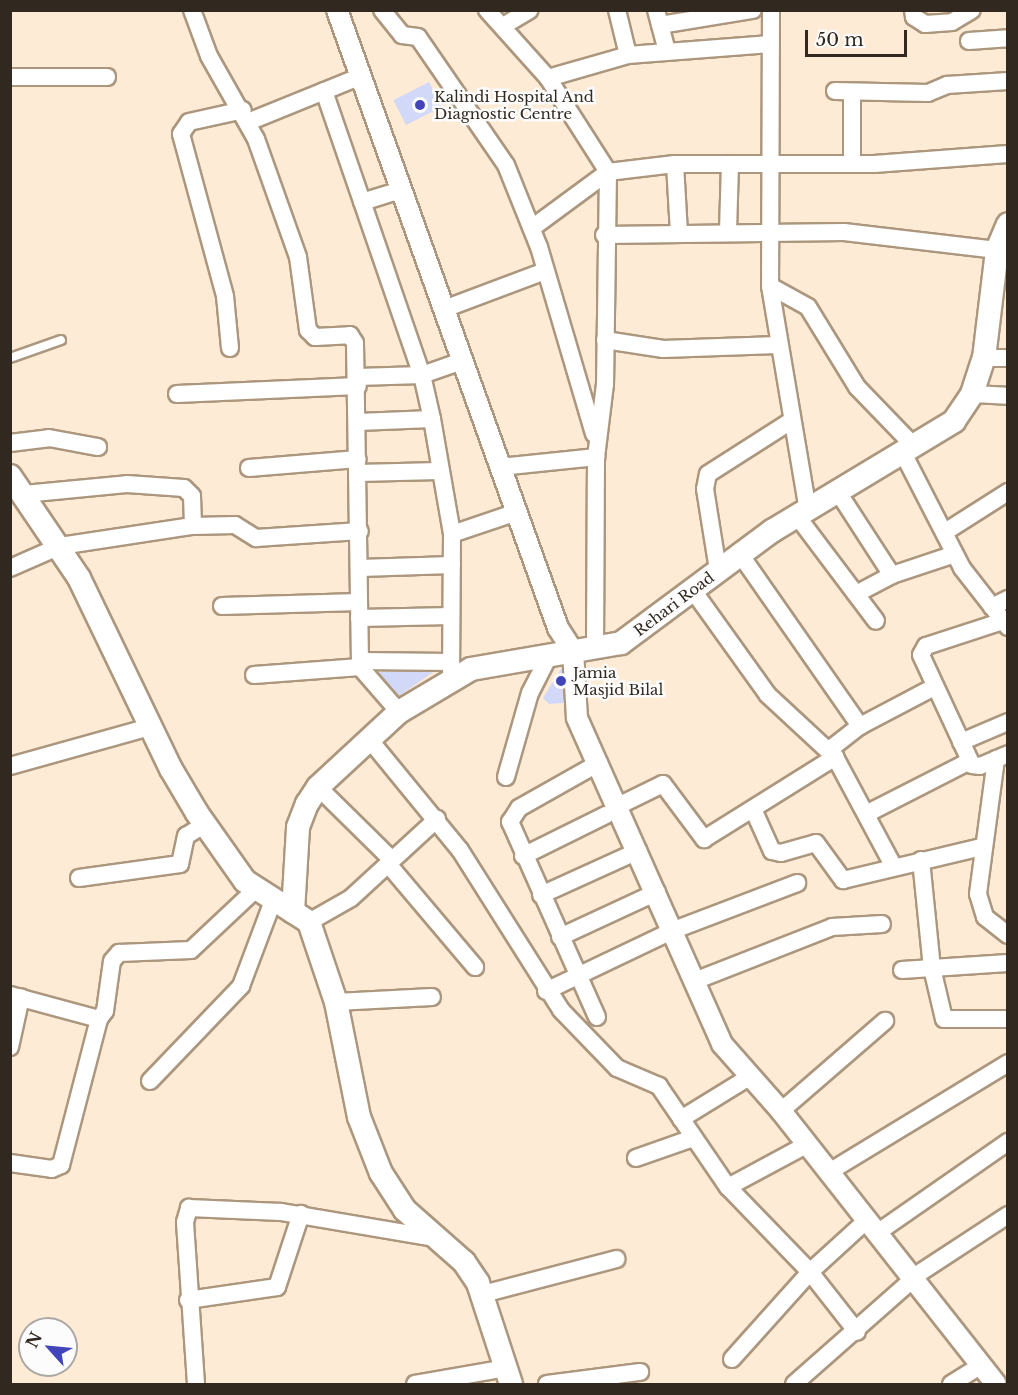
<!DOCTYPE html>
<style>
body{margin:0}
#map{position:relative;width:1018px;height:1395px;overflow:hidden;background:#fdebd6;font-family:"Libre Baskerville",serif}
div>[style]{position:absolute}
.building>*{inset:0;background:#d2d8f7;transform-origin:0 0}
.roads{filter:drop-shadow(2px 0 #ac977e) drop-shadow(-2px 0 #ac977e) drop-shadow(0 2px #ac977e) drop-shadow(0 -2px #ac977e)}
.service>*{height:8px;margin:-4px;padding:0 4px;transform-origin:4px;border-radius:4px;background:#fff}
.minor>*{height:16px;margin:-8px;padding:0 8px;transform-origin:8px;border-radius:8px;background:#fff}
.tertiary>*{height:20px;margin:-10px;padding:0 10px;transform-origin:10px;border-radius:10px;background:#fff}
.secondary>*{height:22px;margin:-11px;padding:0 11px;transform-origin:11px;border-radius:11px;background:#fff}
.dots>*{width:16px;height:16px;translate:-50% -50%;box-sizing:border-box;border:3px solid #fcfcfc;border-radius:50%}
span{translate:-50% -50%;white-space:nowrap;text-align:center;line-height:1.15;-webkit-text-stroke:5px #fcfcfc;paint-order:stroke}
.poi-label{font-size:15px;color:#31291f}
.left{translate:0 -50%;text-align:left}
.street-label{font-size:15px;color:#31291f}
.frame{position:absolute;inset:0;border:12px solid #31291f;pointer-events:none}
.north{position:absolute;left:18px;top:1317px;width:60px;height:60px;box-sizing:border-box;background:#fcfcfc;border:2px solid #aba8a4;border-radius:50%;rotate:297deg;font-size:16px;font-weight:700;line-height:24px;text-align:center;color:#31291f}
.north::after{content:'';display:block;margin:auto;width:21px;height:27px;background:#4245ba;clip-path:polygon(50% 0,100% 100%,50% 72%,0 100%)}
.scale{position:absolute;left:805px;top:30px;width:102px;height:27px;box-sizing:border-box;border:3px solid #31291f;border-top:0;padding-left:8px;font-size:18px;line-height:21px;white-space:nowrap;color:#31291f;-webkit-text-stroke:4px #fcfcfc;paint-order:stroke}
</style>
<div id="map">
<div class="building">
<div style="left:429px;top:82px;width:28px;height:40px;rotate:63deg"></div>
<div style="clip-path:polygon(562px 667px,564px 703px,549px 704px,543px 698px)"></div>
<div style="clip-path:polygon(378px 672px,433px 672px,399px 696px)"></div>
</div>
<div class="roads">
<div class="service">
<div style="left:10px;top:358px;width:54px;rotate:-19.4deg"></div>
</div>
<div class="minor">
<div style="left:192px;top:10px;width:49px;rotate:69.7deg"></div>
<div style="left:209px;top:56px;width:95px;rotate:60.5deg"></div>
<div style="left:256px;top:139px;width:125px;rotate:70.4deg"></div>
<div style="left:298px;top:257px;width:74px;rotate:82.2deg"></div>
<div style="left:308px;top:330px;width:10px;rotate:45deg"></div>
<div style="left:315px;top:337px;width:35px;rotate:-3deg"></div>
<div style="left:350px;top:335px;width:9px;rotate:58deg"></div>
<div style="left:355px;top:343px;width:324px;rotate:89.1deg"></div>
<div style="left:360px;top:667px;width:60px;rotate:49.1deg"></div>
<div style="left:382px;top:10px;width:32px;rotate:51deg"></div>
<div style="left:402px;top:35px;width:16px;rotate:7deg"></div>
<div style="left:418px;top:37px;width:155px;rotate:55.5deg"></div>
<div style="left:506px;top:165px;width:88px;rotate:68.1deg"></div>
<div style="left:539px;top:247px;width:195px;rotate:73.6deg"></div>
<div style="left:487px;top:10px;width:91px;rotate:48.1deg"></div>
<div style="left:548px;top:78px;width:112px;rotate:57.4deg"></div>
<div style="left:608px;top:172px;width:212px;rotate:90.8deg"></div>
<div style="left:605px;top:384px;width:74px;rotate:97deg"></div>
<div style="left:596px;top:457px;width:191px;rotate:90.3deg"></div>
<div style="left:617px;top:10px;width:46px;rotate:76.3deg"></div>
<div style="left:656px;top:10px;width:42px;rotate:75deg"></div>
<div style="left:771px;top:10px;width:276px;rotate:90.2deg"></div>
<div style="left:770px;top:286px;width:227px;rotate:80.4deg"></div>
<div style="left:913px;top:10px;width:7px;rotate:82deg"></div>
<div style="left:914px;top:17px;width:13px;rotate:32deg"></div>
<div style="left:925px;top:24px;width:27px;rotate:-4deg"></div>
<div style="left:952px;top:22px;width:23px;rotate:-31deg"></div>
<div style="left:660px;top:25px;width:94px;rotate:-9.2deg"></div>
<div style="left:503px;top:26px;width:31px;rotate:-31deg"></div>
<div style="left:969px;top:41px;width:39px;rotate:-4deg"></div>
<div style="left:10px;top:77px;width:97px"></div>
<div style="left:548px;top:78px;width:83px;rotate:-16deg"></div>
<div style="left:628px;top:55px;width:143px;rotate:-4.4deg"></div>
<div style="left:324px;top:91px;width:300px;rotate:71deg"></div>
<div style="left:422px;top:375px;width:45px;rotate:77.2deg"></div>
<div style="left:432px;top:419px;width:117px;rotate:80.1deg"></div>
<div style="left:452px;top:534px;width:145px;rotate:90.4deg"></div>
<div style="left:835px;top:91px;width:93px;rotate:1.2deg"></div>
<div style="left:928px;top:93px;width:21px;rotate:-23deg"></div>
<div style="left:947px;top:85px;width:61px;rotate:-3.8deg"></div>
<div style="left:248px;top:122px;width:120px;rotate:-22.1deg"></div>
<div style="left:675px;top:164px;width:70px;rotate:86.7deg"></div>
<div style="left:852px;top:164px;width:72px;rotate:-90deg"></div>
<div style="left:362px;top:202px;width:41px;rotate:-17.1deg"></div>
<div style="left:532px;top:228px;width:94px;rotate:-36.4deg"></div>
<div style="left:608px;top:172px;width:67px;rotate:-6.8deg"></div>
<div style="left:675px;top:164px;width:199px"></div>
<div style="left:874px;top:164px;width:134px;rotate:-4.3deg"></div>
<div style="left:728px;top:231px;width:67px;rotate:-88.3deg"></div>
<div style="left:604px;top:235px;width:240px;rotate:-0.7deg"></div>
<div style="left:844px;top:232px;width:154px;rotate:6.7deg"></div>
<div style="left:770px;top:286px;width:43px;rotate:28.9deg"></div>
<div style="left:808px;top:307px;width:94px;rotate:58.5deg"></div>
<div style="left:857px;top:387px;width:83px;rotate:46deg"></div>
<div style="left:444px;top:309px;width:108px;rotate:-20.6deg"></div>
<div style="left:605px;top:340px;width:59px;rotate:8.8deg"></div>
<div style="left:663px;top:349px;width:115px;rotate:-2deg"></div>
<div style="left:230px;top:348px;width:52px;rotate:-95.5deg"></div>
<div style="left:225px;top:296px;width:168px;rotate:-105.2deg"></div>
<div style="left:181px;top:134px;width:14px;rotate:-56deg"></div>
<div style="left:189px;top:122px;width:55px;rotate:-12.5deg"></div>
<div style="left:984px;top:358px;width:24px"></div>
<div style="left:357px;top:377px;width:65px;rotate:-1.8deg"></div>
<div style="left:422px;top:375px;width:42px;rotate:-19.3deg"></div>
<div style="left:177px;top:394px;width:181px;rotate:-2.5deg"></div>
<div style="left:972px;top:394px;width:36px;rotate:3deg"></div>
<div style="left:358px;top:422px;width:74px;rotate:-2.3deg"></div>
<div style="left:10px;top:443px;width:39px;rotate:-7deg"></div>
<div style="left:49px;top:438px;width:50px;rotate:10.4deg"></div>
<div style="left:904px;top:455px;width:127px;rotate:62.8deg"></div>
<div style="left:962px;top:568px;width:75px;rotate:52.1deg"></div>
<div style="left:500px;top:467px;width:97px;rotate:-5.9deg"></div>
<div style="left:249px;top:468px;width:109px;rotate:-4.7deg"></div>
<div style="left:358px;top:473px;width:81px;rotate:-1.4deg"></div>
<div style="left:838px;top:492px;width:99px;rotate:57deg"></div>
<div style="left:24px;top:494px;width:103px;rotate:-5.5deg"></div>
<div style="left:127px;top:484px;width:57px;rotate:4deg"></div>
<div style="left:184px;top:488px;width:11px;rotate:45deg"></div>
<div style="left:192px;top:496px;width:30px;rotate:88deg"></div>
<div style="left:797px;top:516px;width:131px;rotate:53deg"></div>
<div style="left:945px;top:532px;width:75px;rotate:-32.4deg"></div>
<div style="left:452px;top:534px;width:69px;rotate:-18.7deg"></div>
<div style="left:740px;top:554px;width:210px;rotate:55.1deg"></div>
<div style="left:10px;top:568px;width:55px;rotate:-23.7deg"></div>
<div style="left:60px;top:546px;width:134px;rotate:-8.6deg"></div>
<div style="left:193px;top:526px;width:42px;rotate:-1.4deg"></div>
<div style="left:235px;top:525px;width:25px;rotate:32deg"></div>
<div style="left:256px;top:538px;width:104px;rotate:-3.9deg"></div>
<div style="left:360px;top:568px;width:92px;rotate:-1.9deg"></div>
<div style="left:718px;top:570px;width:82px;rotate:-99.1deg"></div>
<div style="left:705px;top:489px;width:15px;rotate:-79deg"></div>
<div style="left:708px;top:474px;width:98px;rotate:-32.6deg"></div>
<div style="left:692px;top:589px;width:130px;rotate:54.4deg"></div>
<div style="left:768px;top:695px;width:91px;rotate:42.8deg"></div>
<div style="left:835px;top:757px;width:125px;rotate:61.8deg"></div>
<div style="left:856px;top:594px;width:41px;rotate:-27.8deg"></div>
<div style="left:892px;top:575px;width:66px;rotate:-18.4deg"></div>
<div style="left:222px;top:606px;width:137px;rotate:-1.7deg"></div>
<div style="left:992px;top:607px;width:18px;rotate:-27deg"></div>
<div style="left:359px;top:618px;width:92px;rotate:-1.2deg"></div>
<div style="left:1003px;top:621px;width:81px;rotate:162deg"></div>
<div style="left:926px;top:646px;width:10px;rotate:119deg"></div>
<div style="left:921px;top:655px;width:121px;rotate:65.1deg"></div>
<div style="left:972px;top:765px;width:8px;rotate:7deg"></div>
<div style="left:980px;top:766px;width:30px;rotate:-23deg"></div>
<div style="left:360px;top:661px;width:91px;rotate:0.6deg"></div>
<div style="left:254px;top:675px;width:106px;rotate:-4.3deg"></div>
<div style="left:369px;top:739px;width:144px;rotate:50.7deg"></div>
<div style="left:460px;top:850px;width:189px;rotate:57.7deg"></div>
<div style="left:561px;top:1010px;width:81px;rotate:46deg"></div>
<div style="left:617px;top:1068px;width:46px;rotate:23.2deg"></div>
<div style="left:659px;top:1086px;width:122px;rotate:55.7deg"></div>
<div style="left:728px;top:1187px;width:118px;rotate:46deg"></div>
<div style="left:810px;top:1272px;width:76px;rotate:51.9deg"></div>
<div style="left:961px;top:742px;width:51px;rotate:-23.1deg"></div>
<div style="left:829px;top:750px;width:39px;rotate:-38deg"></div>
<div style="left:860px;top:726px;width:84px;rotate:-27.8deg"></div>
<div style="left:996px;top:759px;width:136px;rotate:97.6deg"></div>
<div style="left:978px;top:894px;width:24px;rotate:73deg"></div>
<div style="left:985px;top:917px;width:29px;rotate:38deg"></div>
<div style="left:10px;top:766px;width:145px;rotate:-15.6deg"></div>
<div style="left:506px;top:777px;width:87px;rotate:-74.1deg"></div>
<div style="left:530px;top:693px;width:44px;rotate:-62.9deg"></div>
<div style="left:318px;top:787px;width:104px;rotate:44.6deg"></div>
<div style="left:618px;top:806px;width:50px;rotate:-26.1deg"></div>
<div style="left:663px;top:784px;width:69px;rotate:53.3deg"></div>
<div style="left:704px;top:839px;width:155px;rotate:-32deg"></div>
<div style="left:753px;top:809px;width:46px;rotate:65.7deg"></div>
<div style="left:772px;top:851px;width:9px;rotate:13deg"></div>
<div style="left:781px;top:853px;width:36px;rotate:-16deg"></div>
<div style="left:816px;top:843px;width:46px;rotate:53.9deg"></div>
<div style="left:843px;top:880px;width:143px;rotate:-13.4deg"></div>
<div style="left:868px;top:813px;width:114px;rotate:-27deg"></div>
<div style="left:523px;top:856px;width:93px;rotate:-26.3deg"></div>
<div style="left:921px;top:860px;width:109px;rotate:84.2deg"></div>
<div style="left:932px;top:968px;width:52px;rotate:76.8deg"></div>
<div style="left:944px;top:1019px;width:64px"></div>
<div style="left:388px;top:864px;width:135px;rotate:49.8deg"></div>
<div style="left:79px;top:878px;width:102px;rotate:-7.9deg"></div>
<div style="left:180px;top:864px;width:29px;rotate:-78deg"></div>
<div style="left:186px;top:836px;width:22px;rotate:-32deg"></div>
<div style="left:541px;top:895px;width:107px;rotate:-24.4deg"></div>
<div style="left:309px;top:922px;width:48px;rotate:-29.7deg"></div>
<div style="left:351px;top:898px;width:117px;rotate:-42.6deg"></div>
<div style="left:560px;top:937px;width:107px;rotate:-24.9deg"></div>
<div style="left:902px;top:970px;width:106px;rotate:-3.8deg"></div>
<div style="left:697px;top:980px;width:145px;rotate:-21.4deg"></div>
<div style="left:832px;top:927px;width:50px;rotate:-3.4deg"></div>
<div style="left:546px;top:991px;width:142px;rotate:-25.5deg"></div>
<div style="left:674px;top:930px;width:132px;rotate:-20.9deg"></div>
<div style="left:10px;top:995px;width:92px;rotate:15.1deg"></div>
<div style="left:99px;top:1019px;width:10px;rotate:-53deg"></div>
<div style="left:105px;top:1011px;width:50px;rotate:-82deg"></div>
<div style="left:112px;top:961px;width:11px;rotate:-49deg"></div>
<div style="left:119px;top:953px;width:72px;rotate:-2.4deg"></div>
<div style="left:191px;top:950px;width:88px;rotate:-43.2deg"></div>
<div style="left:336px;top:1002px;width:96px;rotate:-3deg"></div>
<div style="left:597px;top:1017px;width:214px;rotate:-114deg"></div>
<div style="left:510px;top:822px;width:17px;rotate:-57deg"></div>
<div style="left:519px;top:808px;width:92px;rotate:-29.4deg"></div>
<div style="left:10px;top:1047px;width:51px;rotate:-77.6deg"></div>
<div style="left:150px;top:1081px;width:132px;rotate:-46.2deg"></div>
<div style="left:241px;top:986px;width:91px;rotate:-69.4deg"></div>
<div style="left:781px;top:1111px;width:138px;rotate:-40.9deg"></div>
<div style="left:681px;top:1119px;width:82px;rotate:-31.6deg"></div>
<div style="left:636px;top:1158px;width:60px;rotate:-19.3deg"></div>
<div style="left:10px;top:1163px;width:42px;rotate:8.1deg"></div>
<div style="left:52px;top:1169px;width:10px;rotate:-24deg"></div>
<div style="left:61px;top:1165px;width:151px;rotate:-75.4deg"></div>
<div style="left:829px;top:1172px;width:210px;rotate:-31.3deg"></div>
<div style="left:728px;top:1187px;width:91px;rotate:-28.3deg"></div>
<div style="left:877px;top:1233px;width:160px;rotate:-34.8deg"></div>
<div style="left:483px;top:1294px;width:138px;rotate:-14.7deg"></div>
<div style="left:188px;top:1300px;width:90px;rotate:-8.3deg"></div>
<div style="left:277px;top:1287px;width:77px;rotate:-71.8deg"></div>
<div style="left:732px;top:1359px;width:117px;rotate:-48.1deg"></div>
<div style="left:810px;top:1272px;width:77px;rotate:-42.4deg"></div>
<div style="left:196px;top:1384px;width:162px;rotate:-93.9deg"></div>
<div style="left:185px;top:1222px;width:15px;rotate:-74deg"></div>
<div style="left:189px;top:1208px;width:92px;rotate:2.5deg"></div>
<div style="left:281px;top:1212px;width:156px;rotate:9.6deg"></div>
<div style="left:415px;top:1384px;width:92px;rotate:-10deg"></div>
<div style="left:547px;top:1384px;width:94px;rotate:-7.4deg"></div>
<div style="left:794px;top:1384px;width:169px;rotate:-41.4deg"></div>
<div style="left:921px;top:1272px;width:104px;rotate:-33.2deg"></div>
<div style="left:951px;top:1384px;width:36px;rotate:-32deg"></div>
</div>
<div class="tertiary">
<div style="left:337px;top:10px;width:656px;rotate:70.32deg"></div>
<div style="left:558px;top:628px;width:27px;rotate:57deg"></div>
<div style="left:573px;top:651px;width:67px;rotate:86.6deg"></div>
<div style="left:577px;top:718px;width:357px;rotate:66deg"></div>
<div style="left:722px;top:1044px;width:89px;rotate:48.6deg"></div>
<div style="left:781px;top:1111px;width:347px;rotate:51.8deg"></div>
</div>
<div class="secondary">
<div style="left:10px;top:476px;width:123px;rotate:55.9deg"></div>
<div style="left:79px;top:578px;width:212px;rotate:64.3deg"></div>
<div style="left:171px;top:769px;width:51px;rotate:59.4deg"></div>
<div style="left:197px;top:813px;width:83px;rotate:54.8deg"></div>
<div style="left:245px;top:881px;width:76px;rotate:32.6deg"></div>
<div style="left:309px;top:922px;width:84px;rotate:71.4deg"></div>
<div style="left:336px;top:1002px;width:117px;rotate:78.7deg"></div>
<div style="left:359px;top:1117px;width:60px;rotate:68.6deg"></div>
<div style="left:381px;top:1173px;width:44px;rotate:57deg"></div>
<div style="left:405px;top:1210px;width:79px;rotate:41.4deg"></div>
<div style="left:464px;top:1262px;width:25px;rotate:56deg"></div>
<div style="left:478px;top:1283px;width:106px;rotate:71.9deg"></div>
<div style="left:293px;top:912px;width:85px;rotate:-86.6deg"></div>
<div style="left:298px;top:827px;width:25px;rotate:-69deg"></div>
<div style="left:307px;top:804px;width:20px;rotate:-57deg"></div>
<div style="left:318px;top:787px;width:110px;rotate:-42.8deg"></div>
<div style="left:399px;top:712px;width:84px;rotate:-30.8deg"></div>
<div style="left:471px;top:669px;width:152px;rotate:-9.8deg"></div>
<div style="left:621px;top:643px;width:188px;rotate:-36.6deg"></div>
<div style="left:772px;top:531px;width:213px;rotate:-31.1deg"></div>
<div style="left:954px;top:421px;width:32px;rotate:-56deg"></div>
<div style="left:972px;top:394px;width:38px;rotate:-72deg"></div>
<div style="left:984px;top:358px;width:109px;rotate:-83.1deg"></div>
<div style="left:997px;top:250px;width:28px;rotate:-67deg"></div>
</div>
</div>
<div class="dots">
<div style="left:420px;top:105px;background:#4245ba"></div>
<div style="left:561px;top:681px;background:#4245ba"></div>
</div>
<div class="poi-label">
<span class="left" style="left:434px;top:105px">Kalindi Hospital And<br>Diagnostic Centre</span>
<span class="left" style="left:573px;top:681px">Jamia<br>Masjid Bilal</span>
</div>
<div class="street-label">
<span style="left:674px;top:604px;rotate:-37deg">Rehari Road</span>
</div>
<div class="frame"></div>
<div class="north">N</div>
<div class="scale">50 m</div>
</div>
